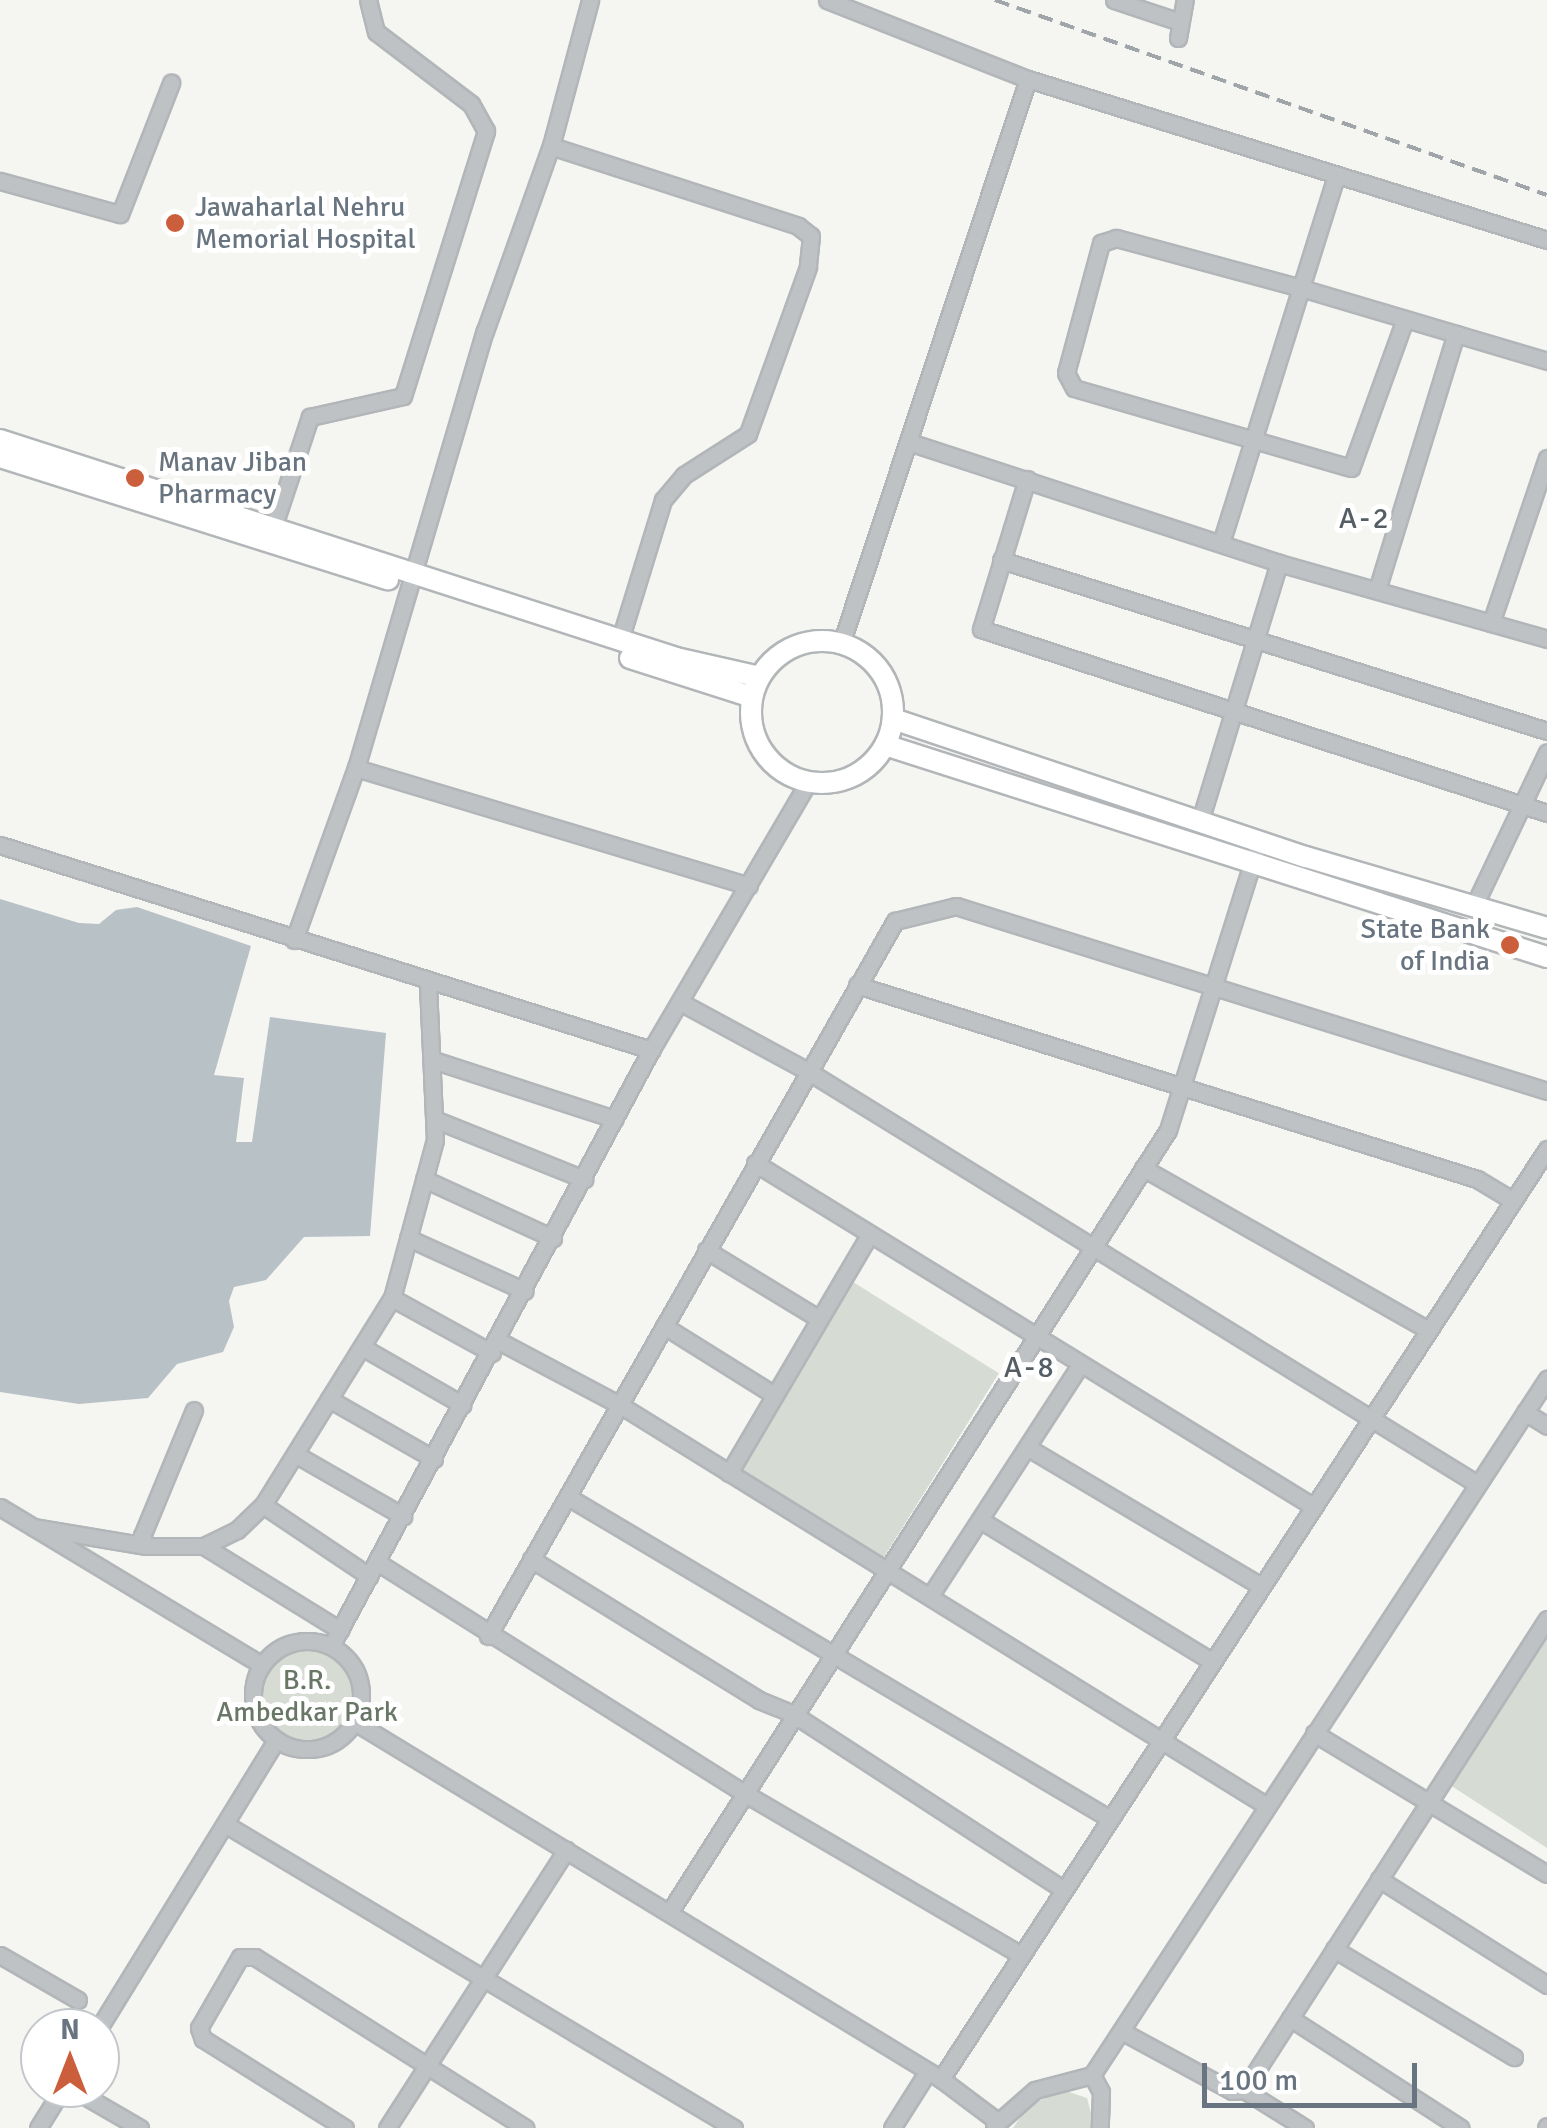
<!DOCTYPE html>
<style>
body{margin:0}
#map{position:relative;width:1547px;height:2128px;overflow:hidden;background:#f5f5f2;font-family:Signika,sans-serif}
div>[style]{position:absolute}
.green>*{inset:0;background:#d6dbd4;transform-origin:0 0}
.round{border-radius:50%}
.water>*{inset:0;background:#b8c1c5}
.roads{filter:drop-shadow(2px 0 #b2b6b9) drop-shadow(-2px 0 #b2b6b9) drop-shadow(0 2px #b2b6b9) drop-shadow(0 -2px #b2b6b9)}
.minor>*{height:15px;margin:-7.5px;padding:0 7.5px;transform-origin:7.5px;border-radius:7.5px;background:#bfc2c5}
.minor>.ring{margin:-7.5px;padding:0;box-sizing:content-box;background:none;border:15px solid #bfc2c5;border-radius:50%}
.major>*{height:20px;margin:-10px;padding:0 10px;transform-origin:10px;border-radius:10px;background:#fff}
.major>.ring{margin:-10px;padding:0;box-sizing:content-box;background:none;border:20px solid #fff;border-radius:50%}
.rail>*{height:4px;margin-top:-2px;transform-origin:0;background:repeating-linear-gradient(90deg,#a0a5aa 0 15px,transparent 0 23px)}
.dots>*{width:28px;height:28px;translate:-50% -50%;box-sizing:border-box;border:5px solid #fff;border-radius:50%}
span{translate:-50% -50%;white-space:nowrap;text-align:center;line-height:1.15;-webkit-text-stroke:10px #fff;paint-order:stroke}
.poi-label{font-size:28px;color:#68747f}
.left{translate:0 -50%;text-align:left}
.right{translate:-100% -50%;text-align:right}
.park-label{font-size:28px;color:#697766}
.neighbourhood-label{font-size:30px;color:#555e65;letter-spacing:2.5px}
.north{position:absolute;left:20px;top:2008px;width:100px;height:100px;box-sizing:border-box;background:#fff;border:2px solid #c3c7cc;border-radius:50%;rotate:0deg;font-size:28px;font-weight:700;line-height:40px;text-align:center;color:#68747f}
.north::after{content:'';display:block;margin:auto;width:35px;height:45px;background:#cc5f3b;clip-path:polygon(50% 0,100% 100%,50% 72%,0 100%)}
.scale{position:absolute;left:1202px;top:2063px;width:215px;height:45px;box-sizing:border-box;border:5px solid #68747f;border-top:0;padding-left:12px;font-size:30px;line-height:35px;white-space:nowrap;color:#68747f;-webkit-text-stroke:8px #fff;paint-order:stroke}
</style>
<div id="map">
<div class="green">
<div style="left:853px;top:1282px;width:172px;height:222px;rotate:32deg"></div>
<div style="clip-path:polygon(1547px 1637px,1547px 1848px,1450px 1785px)"></div>
<div class="round" style="left:259px;top:1648px;width:96px;height:96px"></div>
<div style="clip-path:polygon(1063px 2090px,1087px 2098px,1095px 2128px,1013px 2128px,1028px 2106px)"></div>
</div>
<div class="water">
<div style="clip-path:polygon(0 899px,79px 923px,99px 924px,116px 910px,137px 907px,251px 946px,214px 1075px,244px 1078px,236px 1142px,252px 1142px,270px 1017px,386px 1033px,370px 1236px,304px 1237px,266px 1280px,234px 1287px,229px 1301px,234px 1327px,223px 1352px,177px 1364px,148px 1398px,79px 1404px,0 1392px)"></div>
</div>
<div class="roads">
<div class="minor">
<div style="left:827px;top:0;width:216px;rotate:21.5deg"></div>
<div style="left:1028px;top:79px;width:543px;rotate:17.23deg"></div>
<div style="left:1114px;top:0;width:70px;rotate:18.4deg"></div>
<div style="left:1178px;top:38px;width:39px;rotate:-80deg"></div>
<div style="left:551px;top:146px;width:260px;rotate:17.9deg"></div>
<div style="left:798px;top:226px;width:16px;rotate:38deg"></div>
<div style="left:811px;top:236px;width:31px;rotate:96deg"></div>
<div style="left:808px;top:267px;width:177px;rotate:109.8deg"></div>
<div style="left:748px;top:434px;width:76px;rotate:147.4deg"></div>
<div style="left:684px;top:475px;width:33px;rotate:130deg"></div>
<div style="left:663px;top:500px;width:146px;rotate:107.1deg"></div>
<div style="left:0;top:181px;width:124px;rotate:15.4deg"></div>
<div style="left:120px;top:214px;width:141px;rotate:-68.7deg"></div>
<div style="left:1405px;top:319px;width:158px;rotate:109.9deg"></div>
<div style="left:1351px;top:468px;width:288px;rotate:-163.9deg"></div>
<div style="left:1074px;top:388px;width:17px;rotate:-118deg"></div>
<div style="left:1066px;top:373px;width:135px;rotate:-74.9deg"></div>
<div style="left:1101px;top:243px;width:16px;rotate:-18deg"></div>
<div style="left:1116px;top:238px;width:192px;rotate:15.1deg"></div>
<div style="left:1301px;top:288px;width:257px;rotate:16.5deg"></div>
<div style="left:909px;top:442px;width:389px;rotate:18.1deg"></div>
<div style="left:1279px;top:563px;width:279px;rotate:15.8deg"></div>
<div style="left:1027px;top:479px;width:157px;rotate:107deg"></div>
<div style="left:981px;top:629px;width:595px;rotate:18.01deg"></div>
<div style="left:274px;top:525px;width:114px;rotate:-71.6deg"></div>
<div style="left:310px;top:417px;width:95px;rotate:-12.7deg"></div>
<div style="left:403px;top:396px;width:278px;rotate:-72.6deg"></div>
<div style="left:486px;top:131px;width:31px;rotate:-119deg"></div>
<div style="left:471px;top:104px;width:119px;rotate:-142.8deg"></div>
<div style="left:376px;top:32px;width:33px;rotate:-104deg"></div>
<div style="left:1221px;top:543px;width:384px;rotate:-72.6deg"></div>
<div style="left:1001px;top:560px;width:572px;rotate:17.39deg"></div>
<div style="left:1377px;top:590px;width:268px;rotate:-72.9deg"></div>
<div style="left:1491px;top:623px;width:174px;rotate:-71.3deg"></div>
<div style="left:841px;top:644px;width:595px;rotate:-71.69deg"></div>
<div style="left:356px;top:768px;width:456px;rotate:-73.6deg"></div>
<div style="left:485px;top:331px;width:196px;rotate:-70.4deg"></div>
<div style="left:551px;top:146px;width:151px;rotate:-75deg"></div>
<div style="left:1200px;top:821px;width:270px;rotate:-73deg"></div>
<div style="left:0;top:845px;width:683px;rotate:17.48deg"></div>
<div style="left:1474px;top:906px;width:170px;rotate:-64.6deg"></div>
<div style="left:294px;top:940px;width:183px;rotate:-70.2deg"></div>
<div style="left:356px;top:768px;width:410px;rotate:16.7deg"></div>
<div style="left:857px;top:985px;width:650px;rotate:17.38deg"></div>
<div style="left:1477px;top:1179px;width:41px;rotate:31deg"></div>
<div style="left:680px;top:1002px;width:143px;rotate:28.4deg"></div>
<div style="left:806px;top:1070px;width:788px;rotate:31.67deg"></div>
<div style="left:433px;top:1060px;width:191px;rotate:18deg"></div>
<div style="left:434px;top:1119px;width:162px;rotate:21.8deg"></div>
<div style="left:755px;top:1163px;width:653px;rotate:31.6deg"></div>
<div style="left:1143px;top:1168px;width:326px;rotate:29.6deg"></div>
<div style="left:424px;top:1179px;width:142px;rotate:24.6deg"></div>
<div style="left:408px;top:1238px;width:128px;rotate:24.4deg"></div>
<div style="left:706px;top:1250px;width:131px;rotate:31.3deg"></div>
<div style="left:392px;top:1298px;width:114px;rotate:28.8deg"></div>
<div style="left:664px;top:1326px;width:128px;rotate:32deg"></div>
<div style="left:499px;top:1341px;width:137px;rotate:27.9deg"></div>
<div style="left:620px;top:1405px;width:761px;rotate:31.79deg"></div>
<div style="left:362px;top:1347px;width:116px;rotate:29.9deg"></div>
<div style="left:329px;top:1399px;width:121px;rotate:29.7deg"></div>
<div style="left:1525px;top:1412px;width:26px;rotate:32deg"></div>
<div style="left:1030px;top:1449px;width:266px;rotate:30.7deg"></div>
<div style="left:295px;top:1454px;width:125px;rotate:29.9deg"></div>
<div style="left:729px;top:1473px;width:277px;rotate:-59.5deg"></div>
<div style="left:568px;top:1497px;width:627px;rotate:30.7deg"></div>
<div style="left:263px;top:1505px;width:128px;rotate:33.8deg"></div>
<div style="left:0;top:1507px;width:306px;rotate:31.1deg"></div>
<div style="left:982px;top:1521px;width:267px;rotate:31.4deg"></div>
<div style="left:33px;top:1527px;width:115px;rotate:9.5deg"></div>
<div style="left:146px;top:1546px;width:58px"></div>
<div style="left:204px;top:1546px;width:37px;rotate:-26deg"></div>
<div style="left:237px;top:1530px;width:36px;rotate:-44deg"></div>
<div style="left:263px;top:1505px;width:244px;rotate:-58.1deg"></div>
<div style="left:392px;top:1298px;width:164px;rotate:-74.8deg"></div>
<div style="left:435px;top:1140px;width:156px;rotate:-92.6deg"></div>
<div style="left:146px;top:1546px;width:11px;rotate:-112deg"></div>
<div style="left:142px;top:1536px;width:136px;rotate:-67.6deg"></div>
<div style="left:204px;top:1546px;width:160px;rotate:31.7deg"></div>
<div style="left:531px;top:1559px;width:268px;rotate:31.7deg"></div>
<div style="left:759px;top:1700px;width:37px;rotate:22deg"></div>
<div style="left:793px;top:1714px;width:320px;rotate:33deg"></div>
<div style="left:377px;top:1562px;width:434px;rotate:32.2deg"></div>
<div style="left:744px;top:1793px;width:319px;rotate:30.3deg"></div>
<div style="left:930px;top:1596px;width:275px;rotate:-57deg"></div>
<div style="left:488px;top:1636px;width:823px;rotate:-60.35deg"></div>
<div style="left:895px;top:921px;width:63px;rotate:-13.8deg"></div>
<div style="left:956px;top:906px;width:619px;rotate:17.38deg"></div>
<div class="ring" style="left:253px;top:1641px;width:93px;height:93px"></div>
<div style="left:331px;top:1646px;width:676px;rotate:-61.77deg"></div>
<div style="left:651px;top:1050px;width:311px;rotate:-59.6deg"></div>
<div style="left:355px;top:1722px;width:686px;rotate:31.35deg"></div>
<div style="left:941px;top:2079px;width:70px;rotate:36.9deg"></div>
<div style="left:1314px;top:1733px;width:272px;rotate:31.2deg"></div>
<div style="left:225px;top:1824px;width:593px;rotate:30.85deg"></div>
<div style="left:1379px;top:1879px;width:199px;rotate:32.2deg"></div>
<div style="left:669px;top:1913px;width:928px;rotate:-57.49deg"></div>
<div style="left:1168px;top:1130px;width:302px;rotate:-72.5deg"></div>
<div style="left:1334px;top:1949px;width:210px;rotate:31deg"></div>
<div style="left:0;top:1955px;width:90px;rotate:30deg"></div>
<div style="left:1290px;top:2018px;width:203px;rotate:32.8deg"></div>
<div style="left:99px;top:2028px;width:338px;rotate:-58.4deg"></div>
<div style="left:1123px;top:2032px;width:124px;rotate:28.4deg"></div>
<div style="left:1232px;top:2091px;width:12px;rotate:-5deg"></div>
<div style="left:1092px;top:2075px;width:832px;rotate:-56.83deg"></div>
<div style="left:1092px;top:2075px;width:19px;rotate:62deg"></div>
<div style="left:1101px;top:2092px;width:36px;rotate:92deg"></div>
<div style="left:941px;top:2079px;width:1110px;rotate:-56.91deg"></div>
<div style="left:71px;top:2088px;width:80px;rotate:30.1deg"></div>
<div style="left:994px;top:2126px;width:55px;rotate:-41.3deg"></div>
<div style="left:1035px;top:2090px;width:59px;rotate:-14.7deg"></div>
<div style="left:38px;top:2128px;width:47px;rotate:-58deg"></div>
<div style="left:345px;top:2128px;width:168px;rotate:-147.9deg"></div>
<div style="left:203px;top:2039px;width:12px;rotate:-110deg"></div>
<div style="left:199px;top:2028px;width:82px;rotate:-60deg"></div>
<div style="left:240px;top:1957px;width:15px"></div>
<div style="left:255px;top:1957px;width:320px;rotate:32.3deg"></div>
<div style="left:387px;top:2128px;width:331px;rotate:-57.2deg"></div>
<div style="left:892px;top:2128px;width:67px;rotate:-57.7deg"></div>
<div style="left:1305px;top:2128px;width:72px;rotate:-148.1deg"></div>
<div style="left:1244px;top:2090px;width:560px;rotate:-57.25deg"></div>
<div style="left:1546px;top:2128px;width:2px;rotate:-63deg"></div>
</div>
<div class="major">
<div style="left:0;top:440px;width:710px;rotate:17.87deg"></div>
<div style="left:676px;top:658px;width:86px;rotate:12.7deg"></div>
<div style="left:0;top:457px;width:407px;rotate:17.5deg"></div>
<div class="ring" style="left:751px;top:641px;width:122px;height:122px"></div>
<div style="left:630px;top:658px;width:128px;rotate:17.7deg"></div>
<div style="left:893px;top:719px;width:435px;rotate:18.5deg"></div>
<div style="left:1306px;top:857px;width:251px;rotate:16.4deg"></div>
<div style="left:885px;top:745px;width:695px;rotate:17.76deg"></div>
</div>
</div>
<div class="rail">
<div style="left:995px;top:0;width:585px;rotate:19.46deg"></div>
</div>
<div class="dots">
<div style="left:175px;top:223px;background:#cc5f3b"></div>
<div style="left:135px;top:478px;background:#cc5f3b"></div>
<div style="left:1510px;top:945px;background:#cc5f3b"></div>
</div>
<div class="poi-label">
<span class="left" style="left:195px;top:223px">Jawaharlal Nehru<br>Memorial Hospital</span>
<span class="left" style="left:158px;top:478px">Manav Jiban<br>Pharmacy</span>
<span class="right" style="left:1490px;top:945px">State Bank<br>of India</span>
</div>
<div class="park-label">
<span style="left:307px;top:1696px">B.R.<br>Ambedkar Park</span>
</div>
<div class="neighbourhood-label">
<span style="left:1365px;top:519px">A-2</span>
<span style="left:1030px;top:1368px">A-8</span>
</div>
<div class="north">N</div>
<div class="scale">100 m</div>
</div>
